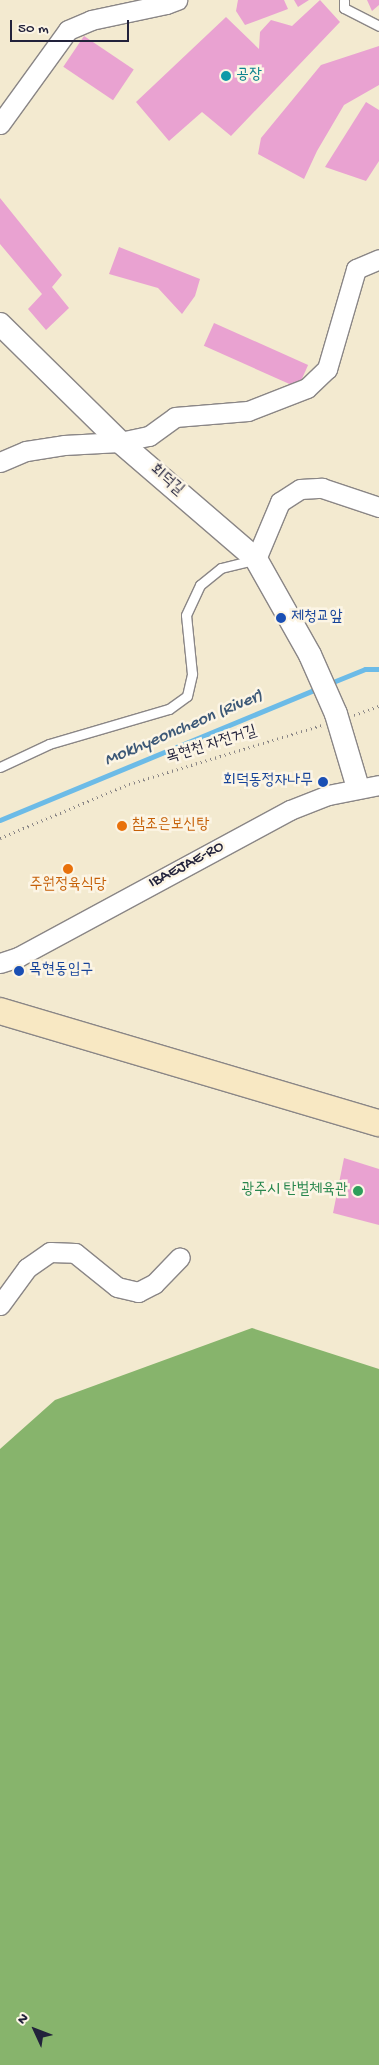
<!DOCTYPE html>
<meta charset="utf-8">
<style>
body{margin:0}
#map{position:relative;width:379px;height:2065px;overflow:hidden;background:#f3ead0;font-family:"Gochi Hand","Poor Story",sans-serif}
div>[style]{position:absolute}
.forest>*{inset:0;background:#87b46c}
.stream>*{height:5px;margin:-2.5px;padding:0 2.5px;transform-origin:2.5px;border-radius:2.5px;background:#6cbbe7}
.building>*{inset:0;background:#e9a2d1;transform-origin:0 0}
.path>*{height:3px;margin-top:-1.5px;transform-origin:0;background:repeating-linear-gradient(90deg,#8a8686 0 1px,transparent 0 5px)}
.roads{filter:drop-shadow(1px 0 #8a8686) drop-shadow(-1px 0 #8a8686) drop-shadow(0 1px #8a8686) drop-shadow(0 -1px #8a8686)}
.service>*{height:9px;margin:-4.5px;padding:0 4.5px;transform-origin:4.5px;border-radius:4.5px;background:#fff}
.minor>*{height:19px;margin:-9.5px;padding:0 9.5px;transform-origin:9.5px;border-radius:9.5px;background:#fff}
.tertiary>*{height:22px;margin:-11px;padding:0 11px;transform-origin:11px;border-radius:11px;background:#fff}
.secondary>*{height:26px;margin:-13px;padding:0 13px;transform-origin:13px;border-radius:13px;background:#f8e8c3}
.dots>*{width:14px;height:14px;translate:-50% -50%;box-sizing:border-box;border:2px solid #fcf5e5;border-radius:50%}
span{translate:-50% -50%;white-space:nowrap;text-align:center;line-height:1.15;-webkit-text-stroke:5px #fcf5e5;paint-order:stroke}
.culture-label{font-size:16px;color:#0d838f}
.left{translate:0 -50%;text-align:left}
.street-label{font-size:16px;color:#22223b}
.transit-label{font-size:16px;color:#164399}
.right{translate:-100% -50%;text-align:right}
.food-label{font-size:16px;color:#c56008}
.leisure-label{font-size:16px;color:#27864d}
.water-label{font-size:18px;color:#3c5877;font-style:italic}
.north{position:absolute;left:10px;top:2005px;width:50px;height:50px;-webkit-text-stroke:4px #fcf5e5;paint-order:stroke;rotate:313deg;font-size:14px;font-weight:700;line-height:20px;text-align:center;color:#22223b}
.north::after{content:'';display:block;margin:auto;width:18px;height:22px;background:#22223b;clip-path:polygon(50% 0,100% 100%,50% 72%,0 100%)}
.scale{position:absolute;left:10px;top:20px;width:119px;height:22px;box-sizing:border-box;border:2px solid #22223b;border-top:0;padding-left:6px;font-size:15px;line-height:18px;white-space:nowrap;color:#22223b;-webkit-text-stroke:4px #fcf5e5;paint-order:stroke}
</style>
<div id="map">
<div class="forest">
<div style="clip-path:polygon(252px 1328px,379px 1369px,379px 2065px,0 2065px,0 1449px,55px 1400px)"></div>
</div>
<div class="stream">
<div style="left:328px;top:684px;width:40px;rotate:-22deg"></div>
<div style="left:365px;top:669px;width:14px"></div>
<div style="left:0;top:820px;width:344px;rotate:-22.5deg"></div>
</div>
<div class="building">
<div style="clip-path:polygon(238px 0,284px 0,288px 9px,245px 25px,236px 11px)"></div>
<div style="clip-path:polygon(294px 0,309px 0,298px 7px)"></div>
<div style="clip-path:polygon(320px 0,340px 22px,231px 136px,202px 112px,169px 141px,136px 102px,226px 17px,259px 49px,260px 32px,271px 20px,292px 26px)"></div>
<div style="clip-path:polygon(367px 0,379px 0,379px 5px,372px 11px)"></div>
<div style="left:84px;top:36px;width:60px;height:37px;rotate:34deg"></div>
<div style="clip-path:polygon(379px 46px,379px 85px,344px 105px,317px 151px,304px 179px,258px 154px,261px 138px,321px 65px)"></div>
<div style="clip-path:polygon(366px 102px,379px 110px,379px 161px,366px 181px,325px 167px)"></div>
<div style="clip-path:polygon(0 198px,62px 275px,52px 287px,69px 308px,46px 330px,28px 309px,42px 294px,0 244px)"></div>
<div style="clip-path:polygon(119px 247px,200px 279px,195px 296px,182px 314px,158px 288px,109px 274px)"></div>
<div style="left:214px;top:323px;width:103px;height:25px;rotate:24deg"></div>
<div style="clip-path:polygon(344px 1158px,379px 1169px,379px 1225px,333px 1213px)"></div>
</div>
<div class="path">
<div style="left:354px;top:715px;width:27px;rotate:-20deg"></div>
<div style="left:0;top:838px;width:140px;rotate:-22.7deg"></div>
<div style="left:129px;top:784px;width:202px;rotate:-17deg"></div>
</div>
<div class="roads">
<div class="service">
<div style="left:344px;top:0;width:8px;rotate:90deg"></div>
<div style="left:344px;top:8px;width:39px;rotate:27deg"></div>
<div style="left:0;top:767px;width:54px;rotate:-25.1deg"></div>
<div style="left:49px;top:744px;width:125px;rotate:-16.3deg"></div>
<div style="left:169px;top:709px;width:22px;rotate:-36deg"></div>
<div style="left:187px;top:696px;width:23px;rotate:-77deg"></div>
<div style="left:192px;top:674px;width:59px;rotate:-95.8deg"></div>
<div style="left:186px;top:615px;width:33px;rotate:-65deg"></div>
<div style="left:200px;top:585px;width:27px;rotate:-39deg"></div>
<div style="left:221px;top:568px;width:33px;rotate:-14deg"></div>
</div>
<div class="minor">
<div style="left:0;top:124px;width:116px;rotate:-54.1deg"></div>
<div style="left:68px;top:30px;width:25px;rotate:-23deg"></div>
<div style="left:91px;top:20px;width:77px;rotate:-12deg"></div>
<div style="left:166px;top:4px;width:12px;rotate:-20deg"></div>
<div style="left:0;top:462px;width:28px;rotate:-23deg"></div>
<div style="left:26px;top:451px;width:38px;rotate:-9deg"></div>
<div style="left:64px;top:445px;width:56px;rotate:-3.1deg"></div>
<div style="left:120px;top:442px;width:30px;rotate:-12deg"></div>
<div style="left:149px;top:436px;width:32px;rotate:-36deg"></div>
<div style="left:175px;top:417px;width:73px;rotate:-4.7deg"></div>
<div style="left:248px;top:411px;width:63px;rotate:-21.3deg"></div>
<div style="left:307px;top:388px;width:28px;rotate:-44deg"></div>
<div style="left:327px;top:369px;width:104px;rotate:-73.8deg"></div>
<div style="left:356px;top:269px;width:25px;rotate:-23deg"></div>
<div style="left:256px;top:559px;width:62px;rotate:-67.2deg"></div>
<div style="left:280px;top:502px;width:24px;rotate:-33deg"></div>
<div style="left:300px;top:489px;width:22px;rotate:-3deg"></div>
<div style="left:322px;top:488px;width:60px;rotate:18.4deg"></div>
<div style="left:0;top:963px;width:19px;rotate:-18deg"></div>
<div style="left:18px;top:957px;width:309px;rotate:-28.4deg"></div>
<div style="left:290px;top:810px;width:41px;rotate:-21.5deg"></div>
<div style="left:328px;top:795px;width:52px;rotate:-11.1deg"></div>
<div style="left:0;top:1305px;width:46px;rotate:-53.9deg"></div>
<div style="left:27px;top:1268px;width:28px;rotate:-35deg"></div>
<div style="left:50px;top:1252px;width:25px;rotate:2deg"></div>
<div style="left:75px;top:1253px;width:54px;rotate:39deg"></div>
<div style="left:117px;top:1287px;width:22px;rotate:13deg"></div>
<div style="left:138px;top:1292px;width:18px;rotate:-27deg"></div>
<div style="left:154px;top:1284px;width:37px;rotate:-46deg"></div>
</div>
<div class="tertiary">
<div style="left:0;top:324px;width:168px;rotate:44.5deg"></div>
<div style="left:120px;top:442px;width:179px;rotate:40.7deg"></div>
<div style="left:256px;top:559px;width:110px;rotate:60.6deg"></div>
<div style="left:310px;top:655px;width:64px;rotate:66.2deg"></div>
<div style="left:336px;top:714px;width:77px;rotate:73.4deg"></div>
</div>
<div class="secondary">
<div style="left:0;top:1011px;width:395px;rotate:16.5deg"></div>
</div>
</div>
<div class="dots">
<div style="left:226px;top:76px;background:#0f9aa8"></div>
<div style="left:281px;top:618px;background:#1a4fb4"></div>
<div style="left:323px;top:782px;background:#1a4fb4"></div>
<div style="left:122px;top:826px;background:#e8710a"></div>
<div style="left:68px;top:869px;background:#e8710a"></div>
<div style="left:19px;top:971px;background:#1a4fb4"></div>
<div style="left:358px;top:1191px;background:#2e9e5b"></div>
</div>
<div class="culture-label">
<span class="left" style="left:236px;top:76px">공장</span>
</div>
<div class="street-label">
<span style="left:166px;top:481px;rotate:41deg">회덕길</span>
<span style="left:212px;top:746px;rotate:-17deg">목현천 자전거길</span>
<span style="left:187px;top:866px;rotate:-28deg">IBAEJAE-RO</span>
</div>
<div class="transit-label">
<span class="left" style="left:291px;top:618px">제청교앞</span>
<span class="right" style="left:313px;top:782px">회덕동정자나무</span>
<span class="left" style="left:29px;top:971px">목현동입구</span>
</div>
<div class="food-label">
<span class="left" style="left:132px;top:826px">참조은보신탕</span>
<span style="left:68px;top:886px">주원정육식당</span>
</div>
<div class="leisure-label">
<span class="right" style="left:348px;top:1191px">광주시 탄벌체육관</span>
</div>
<div class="water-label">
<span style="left:184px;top:729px;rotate:-23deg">Mokhyeoncheon (River)</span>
</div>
<div class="north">N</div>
<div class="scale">50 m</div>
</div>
